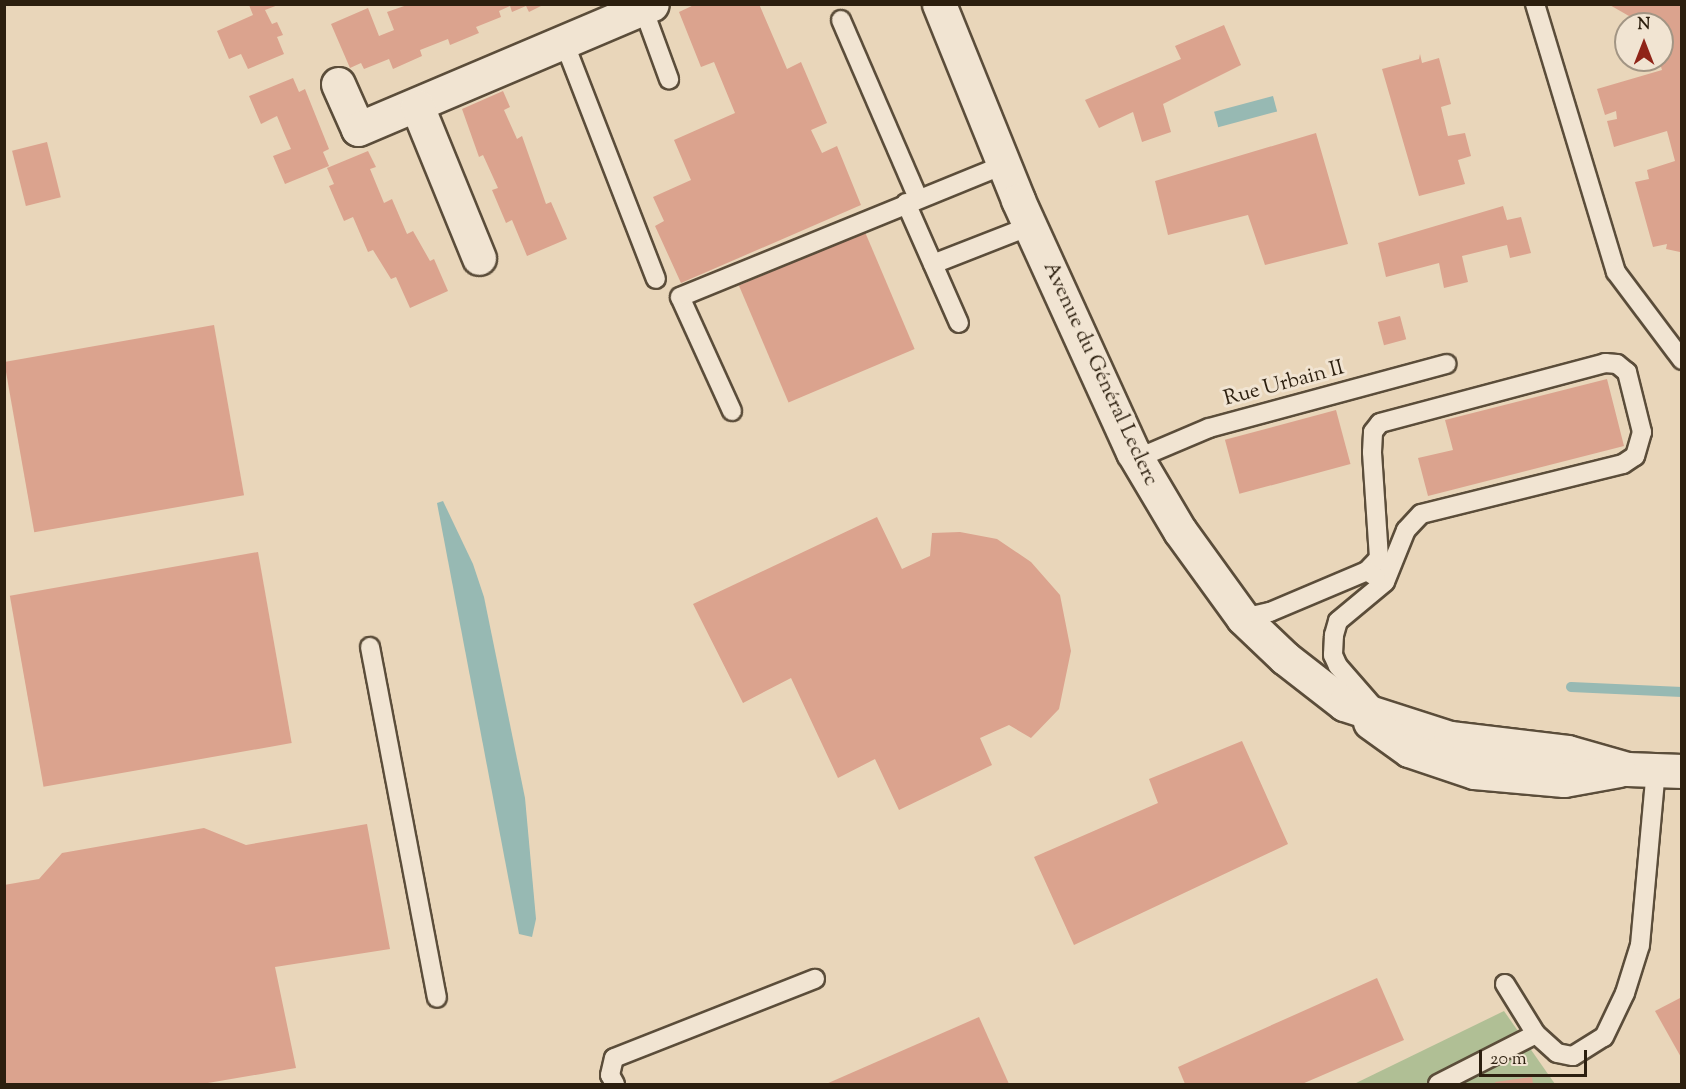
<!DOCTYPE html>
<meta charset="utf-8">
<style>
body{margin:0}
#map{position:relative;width:1686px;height:1089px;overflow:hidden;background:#e9d6ba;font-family:"Sorts Mill Goudy",serif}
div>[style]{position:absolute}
.green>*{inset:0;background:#b0bf95}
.water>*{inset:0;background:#97b9b3;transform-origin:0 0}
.stream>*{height:10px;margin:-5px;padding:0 5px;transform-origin:5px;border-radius:5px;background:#97b9b3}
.building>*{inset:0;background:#dba38e;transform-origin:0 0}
.roads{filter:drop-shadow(2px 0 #5b4d3a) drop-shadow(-2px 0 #5b4d3a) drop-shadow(0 2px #5b4d3a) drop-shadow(0 -2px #5b4d3a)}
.lane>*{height:18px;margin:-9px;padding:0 9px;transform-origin:9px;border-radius:9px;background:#f1e4d2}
.street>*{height:33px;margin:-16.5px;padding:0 16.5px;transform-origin:16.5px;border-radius:16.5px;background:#f1e4d2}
.secondary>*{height:33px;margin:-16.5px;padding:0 16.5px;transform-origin:16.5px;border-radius:16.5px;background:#f1e4d2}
span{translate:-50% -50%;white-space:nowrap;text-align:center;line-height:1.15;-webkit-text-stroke:6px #f1e4d2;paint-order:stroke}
.street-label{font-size:21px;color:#2c1f0f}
.frame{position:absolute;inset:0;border:6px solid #2c1f0f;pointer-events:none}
.north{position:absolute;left:1614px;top:12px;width:60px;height:60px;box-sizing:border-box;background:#f1e4d2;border:2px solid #a29584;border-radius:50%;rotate:0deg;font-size:16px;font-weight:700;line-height:24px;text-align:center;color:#2c1f0f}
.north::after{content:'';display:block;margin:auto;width:21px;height:27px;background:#8f2418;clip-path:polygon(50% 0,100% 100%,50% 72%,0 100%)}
.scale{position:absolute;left:1479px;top:1050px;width:108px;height:27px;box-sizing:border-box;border:3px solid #2c1f0f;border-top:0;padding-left:8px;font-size:18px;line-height:21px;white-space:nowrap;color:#2c1f0f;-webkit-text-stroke:4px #f1e4d2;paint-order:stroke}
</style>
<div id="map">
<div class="green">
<div style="clip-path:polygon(1504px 1011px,1555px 1084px,1354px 1084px)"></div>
</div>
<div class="water">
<div style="left:1273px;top:96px;width:16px;height:61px;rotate:75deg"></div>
<div style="clip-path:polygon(443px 501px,473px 564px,484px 597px,525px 798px,536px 919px,532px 937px,519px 934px,437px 503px)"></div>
</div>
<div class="stream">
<div style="left:1571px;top:687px;width:111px;rotate:2.6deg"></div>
</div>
<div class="building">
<div style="clip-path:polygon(455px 4px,545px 4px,529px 12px,526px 6px,512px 12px,510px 6px,499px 11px,501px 17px,476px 27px,479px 33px,450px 45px,448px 39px,420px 50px,422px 56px,393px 69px,389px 59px,364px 69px,361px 63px,350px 68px,331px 24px,368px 8px,379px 36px,394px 30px,387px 12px,407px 5px)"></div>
<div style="clip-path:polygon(696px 4px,759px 4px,787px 69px,801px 62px,827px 123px,811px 130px,822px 153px,837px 146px,861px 205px,681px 283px,655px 226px,664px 221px,653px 197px,691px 180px,674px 140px,735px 113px,714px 62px,701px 67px,679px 12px)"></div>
<div style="clip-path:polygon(1608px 4px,1682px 4px,1680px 252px,1666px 249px,1667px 244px,1653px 247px,1635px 182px,1649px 179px,1647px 170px,1675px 161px,1667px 131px,1614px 147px,1607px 121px,1617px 119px,1616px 111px,1605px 115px,1597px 89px,1662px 70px,1659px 60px,1669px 38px,1662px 35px,1662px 24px,1643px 24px)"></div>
<div style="clip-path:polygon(249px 5px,278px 5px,265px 10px,272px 24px,277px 22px,283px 35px,277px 37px,284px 54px,248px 69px,241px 54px,229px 59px,217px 31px,253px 15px)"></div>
<div style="clip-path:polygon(1224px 25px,1241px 65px,1163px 104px,1171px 132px,1142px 142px,1133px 112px,1099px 128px,1085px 100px,1181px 59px,1175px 46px)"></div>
<div style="clip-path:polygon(1420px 54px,1422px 63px,1439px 58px,1451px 104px,1441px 107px,1448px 136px,1465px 133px,1471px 156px,1458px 160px,1465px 184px,1419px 196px,1382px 69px,1419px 59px)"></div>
<div style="clip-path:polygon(293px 78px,299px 92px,305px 89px,329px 149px,323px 152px,329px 166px,285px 184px,273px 156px,291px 149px,284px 133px,277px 116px,261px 124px,249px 96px)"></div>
<div style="clip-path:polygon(503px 91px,510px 107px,504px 110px,517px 139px,522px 136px,546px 204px,551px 202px,567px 239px,527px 256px,512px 220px,506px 223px,492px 190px,498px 188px,483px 155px,479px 157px,462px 109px)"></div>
<div style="clip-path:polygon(1316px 133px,1348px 244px,1265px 265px,1248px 215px,1168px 235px,1155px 181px)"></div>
<div style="left:47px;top:142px;width:57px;height:36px;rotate:76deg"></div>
<div style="clip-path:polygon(368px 151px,376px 167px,370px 169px,384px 203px,392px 199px,407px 234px,413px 231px,430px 261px,434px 259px,448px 291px,410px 308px,396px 277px,391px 279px,373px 250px,368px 252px,353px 217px,344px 221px,329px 186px,334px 184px,327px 168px)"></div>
<div style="clip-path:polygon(1503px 206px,1507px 220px,1521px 217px,1531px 253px,1510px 258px,1507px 245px,1462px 256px,1468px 282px,1444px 288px,1439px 263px,1386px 277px,1378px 243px)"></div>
<div style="left:865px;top:232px;width:127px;height:137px;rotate:67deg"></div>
<div style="left:1400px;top:316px;width:24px;height:23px;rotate:75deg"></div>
<div style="left:214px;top:325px;width:173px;height:213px;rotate:80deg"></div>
<div style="clip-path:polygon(1607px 379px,1624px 446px,1428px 496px,1418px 458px,1453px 450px,1445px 420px)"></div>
<div style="left:1336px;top:410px;width:56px;height:115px;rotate:75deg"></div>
<div style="clip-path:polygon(877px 517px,902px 569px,930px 556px,932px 533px,960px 532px,997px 539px,1031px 562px,1060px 595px,1071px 651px,1059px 709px,1031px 738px,1009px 725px,980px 738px,992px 765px,899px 810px,875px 759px,838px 778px,791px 678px,743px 703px,693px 604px)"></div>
<div style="left:258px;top:552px;width:194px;height:252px;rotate:80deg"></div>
<div style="clip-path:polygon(1242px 741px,1288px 844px,1074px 945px,1034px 857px,1158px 803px,1149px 779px)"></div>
<div style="clip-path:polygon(367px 824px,390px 949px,275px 967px,296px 1068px,202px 1084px,4px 1084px,4px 885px,39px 879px,62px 853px,204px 828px,246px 845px)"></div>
<div style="clip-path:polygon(1377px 978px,1404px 1040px,1302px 1084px,1185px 1084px,1178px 1067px)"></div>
<div style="clip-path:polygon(1682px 997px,1682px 1059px,1655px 1011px)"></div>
<div style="clip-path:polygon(979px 1017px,1009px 1084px,826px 1084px)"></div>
<div style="clip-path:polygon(1532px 1077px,1533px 1084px,1496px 1084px,1495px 1082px)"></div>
</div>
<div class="roads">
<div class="lane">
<div style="left:1535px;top:4px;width:280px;rotate:73.2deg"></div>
<div style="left:1616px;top:272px;width:110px;rotate:53.1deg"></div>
<div style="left:643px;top:8px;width:76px;rotate:69.9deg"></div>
<div style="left:841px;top:20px;width:194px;rotate:66.6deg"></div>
<div style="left:564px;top:42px;width:254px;rotate:68.8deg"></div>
<div style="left:906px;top:203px;width:131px;rotate:66.2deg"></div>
<div style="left:933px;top:264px;width:104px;rotate:-21.4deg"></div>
<div style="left:732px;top:411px;width:125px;rotate:-114.5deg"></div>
<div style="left:680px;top:297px;width:349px;rotate:-22.2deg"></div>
<div style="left:1136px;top:459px;width:79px;rotate:-23deg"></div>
<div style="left:1209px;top:428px;width:246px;rotate:-15.1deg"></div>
<div style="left:1367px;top:571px;width:18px;rotate:-47deg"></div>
<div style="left:1379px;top:558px;width:106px;rotate:-93.8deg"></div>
<div style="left:1372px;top:452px;width:20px;rotate:-87deg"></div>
<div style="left:1373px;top:432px;width:11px;rotate:-52deg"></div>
<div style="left:1380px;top:423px;width:233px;rotate:-14.9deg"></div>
<div style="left:1605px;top:363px;width:12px;rotate:5deg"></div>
<div style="left:1617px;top:364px;width:13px;rotate:39deg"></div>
<div style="left:1627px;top:372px;width:62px;rotate:76deg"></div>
<div style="left:1642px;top:432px;width:25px;rotate:106deg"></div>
<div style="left:1635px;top:456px;width:14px;rotate:146deg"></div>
<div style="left:1623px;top:464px;width:208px;rotate:166.1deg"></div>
<div style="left:1421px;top:514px;width:22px;rotate:133deg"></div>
<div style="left:1406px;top:530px;width:56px;rotate:112deg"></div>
<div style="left:1385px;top:582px;width:61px;rotate:140.3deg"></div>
<div style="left:1338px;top:621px;width:15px;rotate:106deg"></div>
<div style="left:1334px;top:635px;width:20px;rotate:93deg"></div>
<div style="left:1333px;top:655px;width:12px;rotate:66deg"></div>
<div style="left:1338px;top:666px;width:53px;rotate:48.8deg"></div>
<div style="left:1243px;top:618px;width:28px;rotate:-13deg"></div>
<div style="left:1270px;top:612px;width:105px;rotate:-22.9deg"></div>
<div style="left:1367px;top:571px;width:11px;rotate:34deg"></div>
<div style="left:370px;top:647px;width:357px;rotate:79.2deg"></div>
<div style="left:1505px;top:984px;width:59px;rotate:58.2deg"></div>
<div style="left:1536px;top:1034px;width:28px;rotate:42deg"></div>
<div style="left:1557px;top:1053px;width:16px;rotate:11deg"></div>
<div style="left:1573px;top:1056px;width:36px;rotate:-32deg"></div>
<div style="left:1604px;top:1037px;width:49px;rotate:-64.5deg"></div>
<div style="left:1625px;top:993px;width:50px;rotate:-72.6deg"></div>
<div style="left:1640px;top:945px;width:176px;rotate:-84.8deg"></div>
<div style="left:615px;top:1084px;width:10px;rotate:-119deg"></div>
<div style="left:610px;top:1075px;width:17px;rotate:-77deg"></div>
<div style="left:614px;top:1058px;width:216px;rotate:-21.5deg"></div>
<div style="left:1438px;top:1084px;width:110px;rotate:-27deg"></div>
</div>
<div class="street">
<div style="left:338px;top:84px;width:49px;rotate:66deg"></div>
<div style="left:358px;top:129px;width:319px;rotate:-23deg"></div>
<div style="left:417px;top:106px;width:164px;rotate:67.8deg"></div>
</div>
<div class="secondary">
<div style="left:939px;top:4px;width:211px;rotate:68deg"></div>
<div style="left:1018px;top:200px;width:277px;rotate:65.5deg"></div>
<div style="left:1133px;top:452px;width:92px;rotate:59.3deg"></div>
<div style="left:1180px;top:531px;width:107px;rotate:54.1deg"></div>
<div style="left:1243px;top:618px;width:58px;rotate:43.6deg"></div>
<div style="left:1285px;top:658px;width:75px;rotate:37.9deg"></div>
<div style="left:1344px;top:704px;width:111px;rotate:17.8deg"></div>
<div style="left:1450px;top:738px;width:118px;rotate:6.8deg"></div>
<div style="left:1567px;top:752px;width:62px;rotate:15.8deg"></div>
<div style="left:1627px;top:769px;width:55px;rotate:2.1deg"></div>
<div style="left:1370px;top:722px;width:48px;rotate:35.7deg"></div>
<div style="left:1409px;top:750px;width:69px;rotate:18.7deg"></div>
<div style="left:1474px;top:772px;width:90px;rotate:5.1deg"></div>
<div style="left:1564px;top:780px;width:56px;rotate:-10.3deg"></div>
</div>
</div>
<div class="street-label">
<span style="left:1100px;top:374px;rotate:65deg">Avenue du Général Leclerc</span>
<span style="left:1284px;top:384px;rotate:-15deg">Rue Urbain II</span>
</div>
<div class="frame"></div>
<div class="north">N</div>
<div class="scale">20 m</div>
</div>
